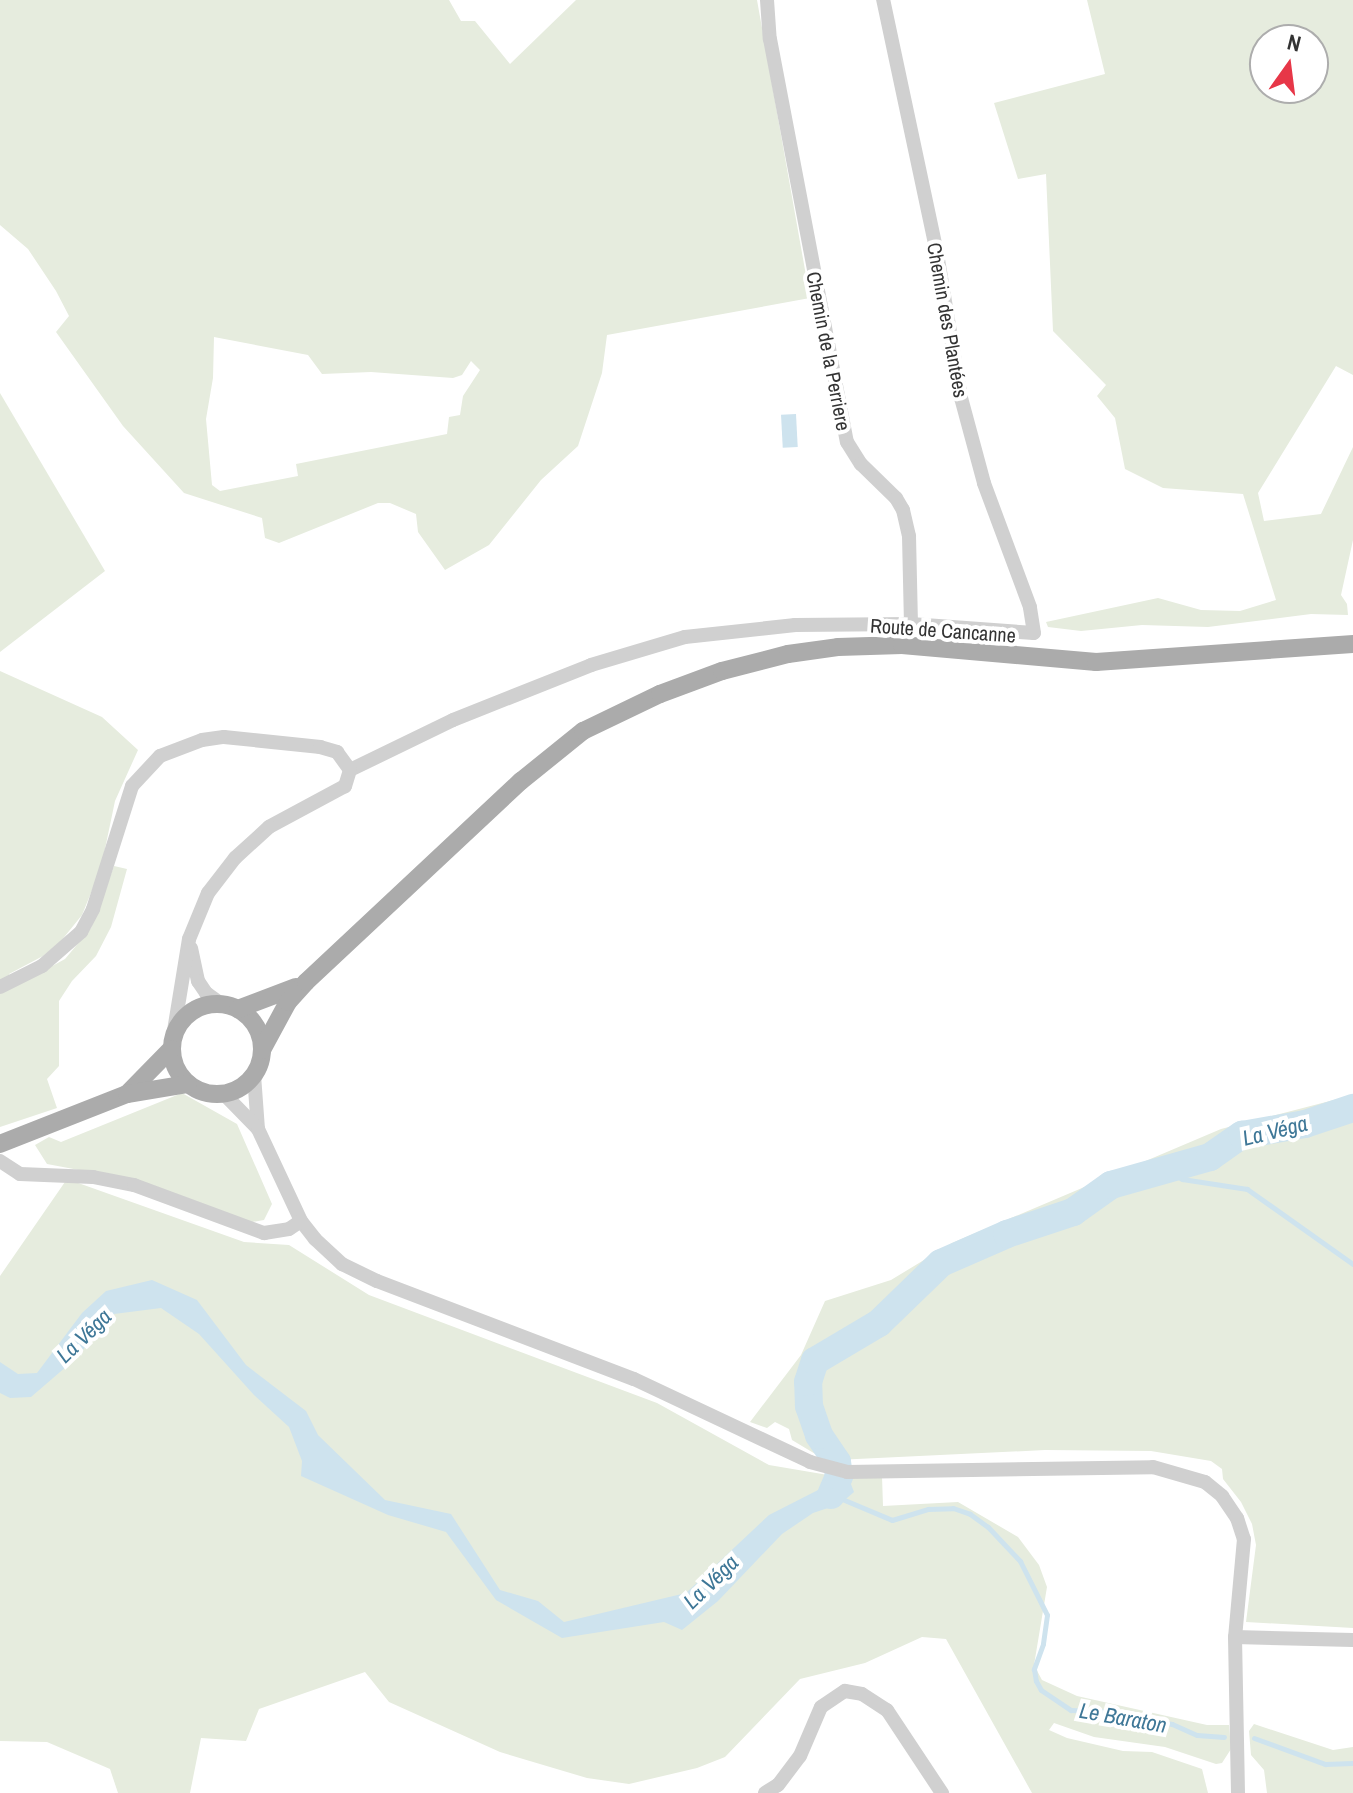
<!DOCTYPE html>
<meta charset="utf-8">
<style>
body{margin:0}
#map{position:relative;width:1353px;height:1793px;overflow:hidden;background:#fff;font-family:"Archivo Narrow",sans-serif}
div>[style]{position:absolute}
.green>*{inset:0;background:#e6ecde}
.water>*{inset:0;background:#cee3ee;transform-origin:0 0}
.stream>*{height:5px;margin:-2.5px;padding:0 2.5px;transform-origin:2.5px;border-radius:2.5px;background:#cee3ee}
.river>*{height:28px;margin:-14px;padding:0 14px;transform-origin:14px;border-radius:14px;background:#cee3ee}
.minor>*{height:14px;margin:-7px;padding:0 7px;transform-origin:7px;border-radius:7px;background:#d0d0d0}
.major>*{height:18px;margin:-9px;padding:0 9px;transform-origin:9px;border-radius:9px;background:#ababab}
.major>.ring{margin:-9px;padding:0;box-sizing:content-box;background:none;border:18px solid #ababab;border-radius:50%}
span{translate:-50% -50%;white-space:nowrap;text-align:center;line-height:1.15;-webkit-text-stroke:8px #fff;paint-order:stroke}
.street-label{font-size:20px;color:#333}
.water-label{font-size:22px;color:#3e7797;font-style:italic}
.north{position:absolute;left:1249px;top:24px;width:80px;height:80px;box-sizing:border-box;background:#fff;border:2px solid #adadad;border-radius:50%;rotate:14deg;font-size:22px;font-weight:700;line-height:32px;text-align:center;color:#333}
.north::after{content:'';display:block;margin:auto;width:28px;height:36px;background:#e73748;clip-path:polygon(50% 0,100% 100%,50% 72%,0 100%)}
</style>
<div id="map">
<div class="green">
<div style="clip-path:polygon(evenodd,0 0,449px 0,461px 21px,475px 21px,510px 64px,576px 0,757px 0,810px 298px,607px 335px,602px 373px,578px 446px,541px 480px,489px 545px,445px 570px,418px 532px,416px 514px,390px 503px,378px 503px,279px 543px,265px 538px,262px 518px,184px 493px,123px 426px,56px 332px,69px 316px,56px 291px,28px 249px,0 225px,0 0,214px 337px,308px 355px,322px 374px,371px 372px,453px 378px,462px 375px,471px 361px,480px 370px,463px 396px,460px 415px,449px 417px,447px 434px,296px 464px,298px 476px,220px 491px,212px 485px,206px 419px,213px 378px,214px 337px)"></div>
<div style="clip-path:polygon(evenodd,1087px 0,1353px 0,1353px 375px,1336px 366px,1258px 493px,1264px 521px,1321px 514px,1353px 447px,1353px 540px,1341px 595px,1347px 604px,1348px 615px,1311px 614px,1208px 627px,1142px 625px,1081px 631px,1048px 627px,1046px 622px,1158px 598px,1201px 610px,1240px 611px,1276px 600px,1243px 494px,1163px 488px,1125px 469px,1115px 418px,1097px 396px,1106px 385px,1053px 331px,1046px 174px,1018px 179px,994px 103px,1105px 74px,1087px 0,1313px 40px,1313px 88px,1265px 88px,1265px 40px,1313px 40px)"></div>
<div style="clip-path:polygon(0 393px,105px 571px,0 652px)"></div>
<div style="clip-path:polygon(0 671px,102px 717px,138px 750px,115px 801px,101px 868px,82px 915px,61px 941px,43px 956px,9px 974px,16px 986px,65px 959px,91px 928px,114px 866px,127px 869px,111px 927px,96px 956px,72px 981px,59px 1001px,59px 1066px,47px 1079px,57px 1108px,0 1127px)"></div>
<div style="clip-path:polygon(182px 1093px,237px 1124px,272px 1204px,264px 1220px,252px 1222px,132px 1180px,47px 1164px,35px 1145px,49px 1137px,61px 1142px)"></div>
<div style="clip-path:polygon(1353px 1095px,1353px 1628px,1246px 1622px,1256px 1545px,1252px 1524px,1241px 1502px,1223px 1479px,1222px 1469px,1211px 1461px,1151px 1451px,1045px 1450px,836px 1460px,817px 1455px,792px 1440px,789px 1429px,775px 1422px,767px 1428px,750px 1422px,801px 1355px,825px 1301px,891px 1280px,952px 1243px,1221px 1129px)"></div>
<div style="clip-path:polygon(67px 1179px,244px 1242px,289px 1245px,369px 1295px,657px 1403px,769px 1465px,828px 1475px,882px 1476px,883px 1506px,958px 1502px,1018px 1537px,1039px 1565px,1047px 1587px,1034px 1665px,1042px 1680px,1077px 1696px,1207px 1725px,1229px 1725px,1231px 1749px,1222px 1763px,1216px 1764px,1165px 1747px,1094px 1737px,1054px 1723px,1049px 1730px,1067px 1738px,1123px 1751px,1152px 1752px,1202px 1769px,1208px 1793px,1032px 1793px,946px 1639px,922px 1637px,865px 1663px,800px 1679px,725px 1757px,697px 1768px,629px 1784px,587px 1778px,500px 1752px,389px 1702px,365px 1672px,259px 1709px,246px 1741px,201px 1738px,190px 1793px,118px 1793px,110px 1769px,47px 1742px,0 1741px,0 1276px)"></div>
<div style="clip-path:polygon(1254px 1724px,1333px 1750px,1353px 1747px,1353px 1793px,1267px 1793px,1264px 1770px,1251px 1755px,1249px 1731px)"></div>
</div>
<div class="water">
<div style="left:796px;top:414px;width:33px;height:15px;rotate:87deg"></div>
<div style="clip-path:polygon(152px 1280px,197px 1300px,246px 1365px,306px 1411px,318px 1435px,385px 1500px,451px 1514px,500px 1590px,538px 1601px,564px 1622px,686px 1593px,769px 1515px,820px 1489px,827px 1472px,849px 1479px,854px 1492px,840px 1504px,813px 1513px,782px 1534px,718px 1601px,682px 1630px,664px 1622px,562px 1638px,496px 1600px,446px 1532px,388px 1515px,301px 1476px,302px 1461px,289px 1427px,254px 1395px,199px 1334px,161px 1308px,114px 1314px,74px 1360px,31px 1397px,10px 1398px,0 1393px,0 1362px,18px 1374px,37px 1373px,82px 1313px,106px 1291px)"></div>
</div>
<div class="stream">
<div style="left:1164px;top:1169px;width:21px;rotate:29deg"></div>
<div style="left:1182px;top:1179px;width:66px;rotate:8.7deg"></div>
<div style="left:1247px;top:1189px;width:130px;rotate:35.3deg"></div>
<div style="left:842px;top:1499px;width:54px;rotate:22.8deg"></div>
<div style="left:892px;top:1520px;width:38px;rotate:-17deg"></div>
<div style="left:928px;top:1509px;width:25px;rotate:-2deg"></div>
<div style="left:953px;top:1508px;width:18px;rotate:19deg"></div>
<div style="left:970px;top:1514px;width:22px;rotate:36deg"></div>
<div style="left:988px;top:1527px;width:47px;rotate:46.7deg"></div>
<div style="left:1020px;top:1561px;width:60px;rotate:63.4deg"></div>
<div style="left:1047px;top:1615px;width:29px;rotate:98deg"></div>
<div style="left:1043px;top:1644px;width:27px;rotate:110deg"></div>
<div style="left:1034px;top:1669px;width:12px;rotate:81deg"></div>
<div style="left:1036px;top:1681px;width:10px;rotate:61deg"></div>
<div style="left:1041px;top:1690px;width:36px;rotate:34deg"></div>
<div style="left:1071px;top:1710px;width:33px;rotate:2deg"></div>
<div style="left:1104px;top:1711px;width:69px;rotate:10.8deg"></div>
<div style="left:1172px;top:1724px;width:27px;rotate:24deg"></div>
<div style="left:1197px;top:1735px;width:27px;rotate:4deg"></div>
<div style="left:1254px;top:1738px;width:76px;rotate:20.1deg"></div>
<div style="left:1325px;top:1764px;width:28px;rotate:-2deg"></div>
</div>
<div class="river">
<div style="left:831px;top:1495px;width:21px;rotate:-67deg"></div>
<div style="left:839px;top:1476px;width:14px;rotate:-98deg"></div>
<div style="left:837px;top:1462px;width:32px;rotate:-124deg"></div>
<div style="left:819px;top:1435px;width:31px;rotate:-109deg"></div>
<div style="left:809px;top:1406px;width:24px;rotate:-92deg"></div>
<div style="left:808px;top:1382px;width:22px;rotate:-72deg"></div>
<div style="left:815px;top:1361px;width:74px;rotate:-30.7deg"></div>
<div style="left:879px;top:1323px;width:86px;rotate:-44.1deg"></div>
<div style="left:941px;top:1263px;width:72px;rotate:-23.7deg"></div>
<div style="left:1007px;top:1234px;width:70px;rotate:-18.4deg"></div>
<div style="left:1073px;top:1212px;width:47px;rotate:-35.4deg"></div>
<div style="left:1111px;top:1185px;width:103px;rotate:-15.8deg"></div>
<div style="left:1210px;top:1157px;width:39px;rotate:-35deg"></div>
<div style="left:1242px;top:1135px;width:64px;rotate:-9.9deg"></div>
<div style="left:1305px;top:1124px;width:51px;rotate:-18.4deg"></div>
</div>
<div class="minor">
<div style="left:767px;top:0;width:39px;rotate:86deg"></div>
<div style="left:770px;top:39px;width:410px;rotate:79.2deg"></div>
<div style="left:847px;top:442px;width:26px;rotate:58deg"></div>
<div style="left:861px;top:464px;width:49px;rotate:44.2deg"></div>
<div style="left:896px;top:498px;width:14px;rotate:60deg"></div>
<div style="left:903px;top:510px;width:27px;rotate:77deg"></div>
<div style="left:909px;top:536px;width:88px;rotate:88.7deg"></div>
<div style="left:350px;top:770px;width:114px;rotate:-25.9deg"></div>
<div style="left:453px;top:720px;width:149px;rotate:-21.7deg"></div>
<div style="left:591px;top:665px;width:98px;rotate:-16.6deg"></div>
<div style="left:685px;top:637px;width:111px;rotate:-6.2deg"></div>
<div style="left:795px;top:625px;width:116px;rotate:-0.5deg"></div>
<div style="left:911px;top:624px;width:123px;rotate:4.2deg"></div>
<div style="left:1034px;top:633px;width:26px;rotate:-99deg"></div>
<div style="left:1030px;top:607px;width:132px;rotate:-110.4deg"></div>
<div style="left:984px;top:483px;width:88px;rotate:-105.1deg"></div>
<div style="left:961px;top:398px;width:147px;rotate:-99.4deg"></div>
<div style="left:937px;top:253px;width:259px;rotate:-102deg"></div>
<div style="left:191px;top:948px;width:34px;rotate:78deg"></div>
<div style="left:198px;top:981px;width:14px;rotate:56deg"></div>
<div style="left:206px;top:993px;width:17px;rotate:36deg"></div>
<div style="left:0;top:987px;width:47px;rotate:-26.6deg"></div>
<div style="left:42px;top:966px;width:52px;rotate:-41.1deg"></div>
<div style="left:81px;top:932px;width:26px;rotate:-62deg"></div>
<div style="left:93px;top:909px;width:129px;rotate:-72.4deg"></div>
<div style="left:132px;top:786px;width:41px;rotate:-47deg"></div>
<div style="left:160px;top:756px;width:45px;rotate:-20.9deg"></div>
<div style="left:202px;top:740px;width:22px;rotate:-8deg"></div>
<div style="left:224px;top:737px;width:97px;rotate:5.9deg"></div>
<div style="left:320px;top:747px;width:18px;rotate:16deg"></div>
<div style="left:337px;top:752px;width:22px;rotate:54deg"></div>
<div style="left:350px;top:770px;width:17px;rotate:107deg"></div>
<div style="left:345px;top:786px;width:86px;rotate:151.7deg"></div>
<div style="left:269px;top:827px;width:46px;rotate:137.6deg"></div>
<div style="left:235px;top:858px;width:44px;rotate:127.6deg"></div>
<div style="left:208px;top:893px;width:50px;rotate:112.4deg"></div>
<div style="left:189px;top:939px;width:93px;rotate:99.3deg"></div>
<div style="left:254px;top:1075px;width:54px;rotate:85.8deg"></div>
<div style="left:224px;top:1094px;width:49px;rotate:45.8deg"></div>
<div style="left:258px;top:1129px;width:102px;rotate:64.9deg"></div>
<div style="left:301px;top:1221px;width:23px;rotate:52deg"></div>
<div style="left:315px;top:1239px;width:37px;rotate:43deg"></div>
<div style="left:342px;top:1264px;width:39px;rotate:26deg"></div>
<div style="left:377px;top:1281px;width:275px;rotate:20.9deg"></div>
<div style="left:634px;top:1379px;width:195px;rotate:25.2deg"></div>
<div style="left:810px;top:1462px;width:38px;rotate:15deg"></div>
<div style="left:847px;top:1472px;width:306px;rotate:-0.9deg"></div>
<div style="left:1153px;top:1467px;width:54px;rotate:16.1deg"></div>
<div style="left:1205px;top:1482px;width:22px;rotate:39deg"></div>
<div style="left:1222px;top:1496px;width:27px;rotate:56deg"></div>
<div style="left:1237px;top:1518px;width:22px;rotate:72deg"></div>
<div style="left:1244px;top:1539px;width:98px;rotate:95.2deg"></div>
<div style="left:1235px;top:1637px;width:156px;rotate:88.9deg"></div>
<div style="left:0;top:1161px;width:24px;rotate:33deg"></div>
<div style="left:20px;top:1174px;width:73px;rotate:2.4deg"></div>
<div style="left:93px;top:1177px;width:42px;rotate:11deg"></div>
<div style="left:134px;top:1185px;width:139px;rotate:20.3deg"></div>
<div style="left:264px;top:1233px;width:25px;rotate:-9deg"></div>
<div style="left:289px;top:1229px;width:14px;rotate:-34deg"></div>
<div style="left:1235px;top:1637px;width:118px;rotate:1.5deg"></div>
<div style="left:765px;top:1793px;width:15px;rotate:-32deg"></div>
<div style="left:778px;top:1785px;width:36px;rotate:-53deg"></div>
<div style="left:800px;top:1756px;width:53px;rotate:-66.8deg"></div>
<div style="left:821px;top:1707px;width:29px;rotate:-34deg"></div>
<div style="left:845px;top:1691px;width:17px;rotate:10deg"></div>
<div style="left:862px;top:1694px;width:30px;rotate:33deg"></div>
<div style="left:887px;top:1710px;width:100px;rotate:56.5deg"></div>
</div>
<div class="major">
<div class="ring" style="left:172px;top:1004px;width:72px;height:72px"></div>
<div style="left:238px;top:1009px;width:62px;rotate:-20.8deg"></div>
<div style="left:262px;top:1050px;width:55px;rotate:-61.6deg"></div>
<div style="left:288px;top:1002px;width:27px;rotate:-48deg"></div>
<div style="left:306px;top:982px;width:294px;rotate:-43.1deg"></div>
<div style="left:521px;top:781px;width:80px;rotate:-38.9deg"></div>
<div style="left:583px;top:731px;width:85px;rotate:-25.7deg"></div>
<div style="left:660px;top:694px;width:66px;rotate:-20.4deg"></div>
<div style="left:722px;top:671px;width:68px;rotate:-14.4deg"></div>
<div style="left:788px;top:654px;width:50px;rotate:-8deg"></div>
<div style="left:838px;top:647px;width:64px;rotate:-1.8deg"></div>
<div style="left:902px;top:645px;width:195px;rotate:5deg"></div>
<div style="left:1096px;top:662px;width:258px;rotate:-4deg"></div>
<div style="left:127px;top:1094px;width:63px;rotate:-45.6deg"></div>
<div style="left:0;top:1144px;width:136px;rotate:-21.5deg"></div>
<div style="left:127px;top:1094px;width:62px;rotate:-9.3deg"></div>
</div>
<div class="street-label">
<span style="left:948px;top:320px;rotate:80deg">Chemin des Plantées</span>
<span style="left:829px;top:351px;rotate:79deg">Chemin de la Perriere</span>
<span style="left:943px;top:630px;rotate:4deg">Route de Cancanne</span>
</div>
<div class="water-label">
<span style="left:1275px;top:1131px;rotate:-14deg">La Véga</span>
<span style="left:84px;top:1336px;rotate:-44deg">La Véga</span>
<span style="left:711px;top:1582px;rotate:-44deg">La Véga</span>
<span style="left:1123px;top:1718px;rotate:10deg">Le Baraton</span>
</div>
<div class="north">N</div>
</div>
